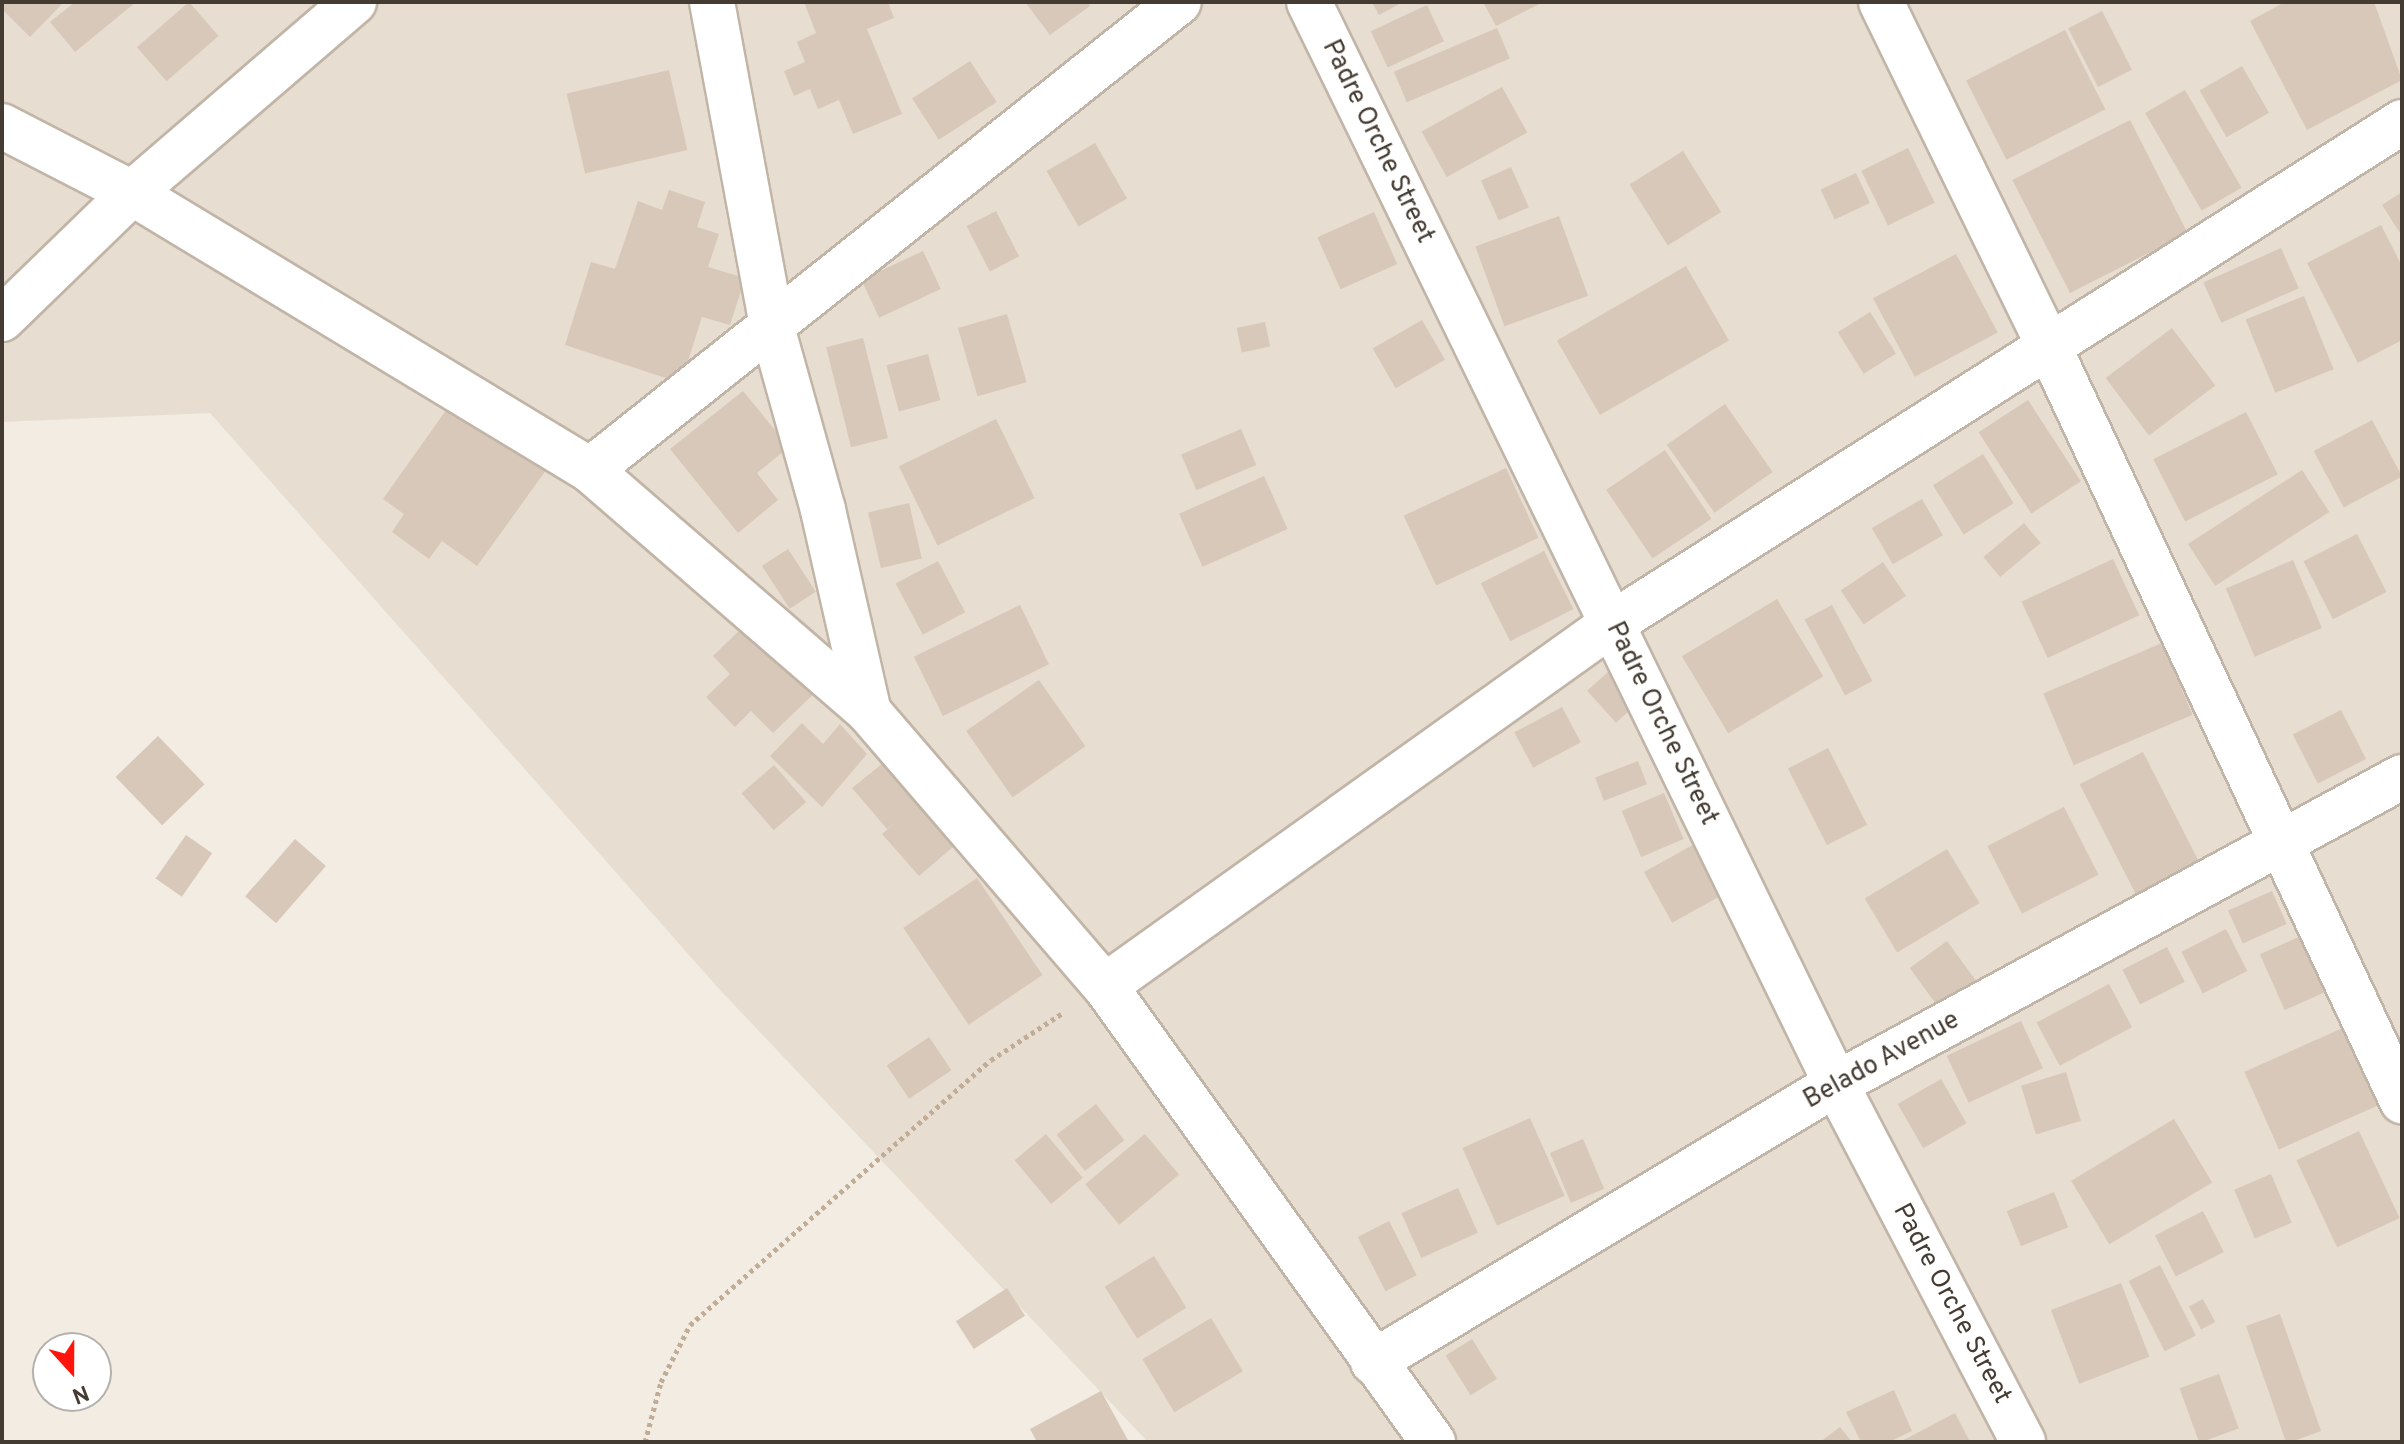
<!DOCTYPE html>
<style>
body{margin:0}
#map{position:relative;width:2404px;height:1444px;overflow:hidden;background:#f2ece2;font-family:Overpass,sans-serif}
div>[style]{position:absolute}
.residential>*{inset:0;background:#e7ddd0}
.building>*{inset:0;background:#d8c8ba;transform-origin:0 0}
.path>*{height:5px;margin-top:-2.5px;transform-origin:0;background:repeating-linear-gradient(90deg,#c1ac95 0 4px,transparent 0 8px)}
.roads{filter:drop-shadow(2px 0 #c1b5a7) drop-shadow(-2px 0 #c1b5a7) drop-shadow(0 2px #c1b5a7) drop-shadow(0 -2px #c1b5a7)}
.minor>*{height:44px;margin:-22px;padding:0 22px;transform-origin:22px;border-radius:22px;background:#fff}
span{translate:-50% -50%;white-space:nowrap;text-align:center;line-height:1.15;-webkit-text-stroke:8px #fff;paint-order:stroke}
.street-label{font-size:26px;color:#443b32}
.frame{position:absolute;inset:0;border:4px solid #443b32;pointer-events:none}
.north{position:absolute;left:32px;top:1332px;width:80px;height:80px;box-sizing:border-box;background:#fff;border:2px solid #b4b1ad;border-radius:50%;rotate:159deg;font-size:22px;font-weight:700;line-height:32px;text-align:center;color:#443b32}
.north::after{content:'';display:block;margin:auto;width:28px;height:36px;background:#ff150c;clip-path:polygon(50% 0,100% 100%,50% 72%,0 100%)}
</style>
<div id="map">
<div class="residential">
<div style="clip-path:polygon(2px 2px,2402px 2px,2402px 1442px,1148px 1442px,720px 990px,210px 413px,2px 422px)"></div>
</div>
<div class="building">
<div style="clip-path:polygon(2px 2px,64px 2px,30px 37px,2px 9px)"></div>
<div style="clip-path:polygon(75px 2px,136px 2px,75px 52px,50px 22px)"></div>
<div style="left:189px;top:2px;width:45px;height:69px;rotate:49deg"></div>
<div style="clip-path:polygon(804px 2px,888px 2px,894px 18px,867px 29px,902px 114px,853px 134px,839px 100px,818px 109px,810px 89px,794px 96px,784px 71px,805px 62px,797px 42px,816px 33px)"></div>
<div style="clip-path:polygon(1025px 2px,1087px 2px,1090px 6px,1050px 35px)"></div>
<div style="clip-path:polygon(1372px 2px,1403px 2px,1379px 15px)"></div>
<div style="clip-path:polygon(1483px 2px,1543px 2px,1496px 26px)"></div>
<div style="clip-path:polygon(2285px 2px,2374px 2px,2402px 80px,2307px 130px,2250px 21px)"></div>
<div style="left:1427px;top:5px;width:40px;height:62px;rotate:65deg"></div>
<div style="left:2102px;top:11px;width:66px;height:38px;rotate:63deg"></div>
<div style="left:1497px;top:28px;width:33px;height:112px;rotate:67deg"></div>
<div style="left:2065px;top:30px;width:89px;height:111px;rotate:63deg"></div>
<div style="left:970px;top:61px;width:49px;height:69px;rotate:57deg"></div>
<div style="left:2242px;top:66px;width:54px;height:49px;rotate:60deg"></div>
<div style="left:669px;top:70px;width:82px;height:105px;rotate:77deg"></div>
<div style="left:1502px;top:87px;width:52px;height:92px;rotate:61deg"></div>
<div style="left:2185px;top:90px;width:113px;height:46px;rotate:60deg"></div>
<div style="left:2130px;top:120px;width:127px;height:132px;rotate:63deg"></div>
<div style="left:1095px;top:143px;width:64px;height:56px;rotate:60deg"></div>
<div style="left:1908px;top:148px;width:61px;height:52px;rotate:64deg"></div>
<div style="left:1683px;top:151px;width:72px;height:63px;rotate:58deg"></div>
<div style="left:1511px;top:167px;width:44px;height:33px;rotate:66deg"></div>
<div style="left:1856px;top:173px;width:33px;height:39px;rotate:65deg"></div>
<div style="clip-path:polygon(669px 190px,705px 202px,697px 227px,719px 234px,708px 267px,745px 278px,730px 325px,702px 317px,681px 383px,565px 345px,591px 262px,615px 269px,638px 201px,662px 210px)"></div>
<div style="clip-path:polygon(2402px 192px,2402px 236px,2382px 205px)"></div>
<div style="left:996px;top:211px;width:51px;height:33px;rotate:63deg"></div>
<div style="left:1374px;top:212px;width:57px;height:62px;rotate:66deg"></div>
<div style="left:1559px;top:216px;width:85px;height:89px;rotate:70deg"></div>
<div style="clip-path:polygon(2381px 225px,2402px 266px,2402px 340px,2358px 363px,2307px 263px)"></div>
<div style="left:2281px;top:248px;width:44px;height:85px;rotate:66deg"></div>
<div style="left:923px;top:251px;width:42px;height:68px;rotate:65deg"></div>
<div style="left:1956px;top:254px;width:89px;height:94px;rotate:62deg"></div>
<div style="left:1686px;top:266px;width:86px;height:149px;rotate:60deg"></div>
<div style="left:2304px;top:296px;width:79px;height:63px;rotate:68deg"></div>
<div style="left:1870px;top:312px;width:49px;height:38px;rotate:58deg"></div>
<div style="left:1007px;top:314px;width:71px;height:51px;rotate:74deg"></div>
<div style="left:1422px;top:320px;width:46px;height:57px;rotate:60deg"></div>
<div style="left:1265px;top:322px;width:25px;height:29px;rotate:78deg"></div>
<div style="left:2172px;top:328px;width:72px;height:83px;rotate:53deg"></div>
<div style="left:863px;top:338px;width:103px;height:38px;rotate:76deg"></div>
<div style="left:928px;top:354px;width:48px;height:43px;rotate:75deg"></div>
<div style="clip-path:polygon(743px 391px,789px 447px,757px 473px,778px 500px,738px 533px,670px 449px)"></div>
<div style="clip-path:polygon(454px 399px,549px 466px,477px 566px,442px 541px,429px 559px,392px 532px,404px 514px,383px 499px)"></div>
<div style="left:2028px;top:400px;width:97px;height:59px;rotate:57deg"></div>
<div style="left:1725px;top:404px;width:83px;height:71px;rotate:55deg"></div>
<div style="left:2246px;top:412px;width:70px;height:104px;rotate:63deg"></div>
<div style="left:996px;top:419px;width:88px;height:108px;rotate:64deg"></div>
<div style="left:2372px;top:420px;width:64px;height:66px;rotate:62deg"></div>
<div style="left:1241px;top:429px;width:39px;height:65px;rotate:67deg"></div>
<div style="left:1665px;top:450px;width:83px;height:71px;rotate:56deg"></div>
<div style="left:1983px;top:454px;width:58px;height:59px;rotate:58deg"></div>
<div style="left:1506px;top:468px;width:77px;height:113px;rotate:65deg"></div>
<div style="left:2302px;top:470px;width:50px;height:136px;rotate:57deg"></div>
<div style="left:1264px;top:476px;width:58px;height:93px;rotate:66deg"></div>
<div style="left:1922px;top:499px;width:42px;height:58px;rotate:60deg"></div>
<div style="left:909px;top:503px;width:57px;height:42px;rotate:77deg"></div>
<div style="left:2024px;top:523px;width:26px;height:53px;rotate:50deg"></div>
<div style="left:2357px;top:534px;width:65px;height:60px;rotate:63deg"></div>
<div style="left:788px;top:549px;width:51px;height:31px;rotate:57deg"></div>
<div style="left:1544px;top:551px;width:65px;height:71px;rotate:63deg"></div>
<div style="left:2113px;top:559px;width:62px;height:101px;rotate:65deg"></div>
<div style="left:2293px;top:560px;width:74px;height:73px;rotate:67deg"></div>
<div style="left:938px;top:561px;width:58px;height:48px;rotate:62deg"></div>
<div style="left:1883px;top:562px;width:41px;height:51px;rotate:56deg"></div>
<div style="left:1777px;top:599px;width:90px;height:111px;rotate:59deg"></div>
<div style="left:1020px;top:605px;width:66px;height:118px;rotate:64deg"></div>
<div style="left:1832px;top:605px;width:86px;height:31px;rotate:62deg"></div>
<div style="clip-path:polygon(752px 618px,820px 688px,773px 733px,751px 711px,735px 727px,706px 697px,730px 674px,713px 656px)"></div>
<div style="left:2162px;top:643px;width:78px;height:129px;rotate:67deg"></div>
<div style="left:1608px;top:672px;width:43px;height:28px;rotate:48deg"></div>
<div style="left:1039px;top:680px;width:81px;height:89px;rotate:55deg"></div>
<div style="left:1562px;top:707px;width:40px;height:54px;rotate:62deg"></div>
<div style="left:2341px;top:710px;width:55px;height:54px;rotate:63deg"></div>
<div style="clip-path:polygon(802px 723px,823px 744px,840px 724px,867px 754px,822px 807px,770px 756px)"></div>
<div style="left:158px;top:736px;width:67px;height:59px;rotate:46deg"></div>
<div style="left:1828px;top:748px;width:86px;height:45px;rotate:63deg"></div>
<div style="left:2143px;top:752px;width:130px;height:71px;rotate:63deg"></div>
<div style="clip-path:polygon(887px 760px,960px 841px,919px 876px,882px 834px,897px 821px,887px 829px,852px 788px)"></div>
<div style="left:1638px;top:761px;width:25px;height:46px;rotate:69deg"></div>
<div style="left:774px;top:765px;width:49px;height:43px;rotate:49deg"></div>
<div style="left:1664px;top:793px;width:50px;height:46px;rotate:67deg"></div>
<div style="left:2064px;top:807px;width:76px;height:86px;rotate:63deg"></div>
<div style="left:186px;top:835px;width:32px;height:53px;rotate:35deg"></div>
<div style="left:295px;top:839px;width:41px;height:76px;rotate:41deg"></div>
<div style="left:1700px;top:841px;width:58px;height:64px;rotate:61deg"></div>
<div style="left:1947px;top:849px;width:63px;height:96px;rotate:59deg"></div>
<div style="left:977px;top:878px;width:117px;height:89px;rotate:56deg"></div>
<div style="left:2272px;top:891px;width:36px;height:48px;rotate:66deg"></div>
<div style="left:2226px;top:929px;width:47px;height:50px;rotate:63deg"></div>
<div style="left:2301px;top:936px;width:61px;height:45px;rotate:66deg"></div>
<div style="left:1947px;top:941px;width:51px;height:46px;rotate:54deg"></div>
<div style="left:2167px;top:947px;width:39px;height:50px;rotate:63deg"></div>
<div style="left:2109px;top:984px;width:49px;height:82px;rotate:62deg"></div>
<div style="left:2021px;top:1021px;width:52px;height:82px;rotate:65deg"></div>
<div style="left:2354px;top:1023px;width:85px;height:120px;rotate:66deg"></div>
<div style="left:929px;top:1037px;width:40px;height:51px;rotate:56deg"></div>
<div style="left:2066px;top:1072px;width:51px;height:47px;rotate:73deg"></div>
<div style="left:1941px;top:1079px;width:51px;height:50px;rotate:60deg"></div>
<div style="left:1096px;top:1104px;width:46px;height:50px;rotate:52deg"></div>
<div style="left:1530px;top:1118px;width:85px;height:74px;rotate:66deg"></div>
<div style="left:2174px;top:1119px;width:74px;height:120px;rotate:59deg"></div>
<div style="left:2359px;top:1131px;width:96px;height:69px;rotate:65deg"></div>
<div style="left:1046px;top:1134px;width:57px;height:41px;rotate:50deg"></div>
<div style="left:1145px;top:1134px;width:53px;height:78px;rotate:50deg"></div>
<div style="left:1583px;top:1139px;width:54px;height:36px;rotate:67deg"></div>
<div style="left:2271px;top:1174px;width:53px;height:40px;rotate:67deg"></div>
<div style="left:1458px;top:1188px;width:49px;height:62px;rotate:66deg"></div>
<div style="left:2054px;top:1192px;width:38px;height:51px;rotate:68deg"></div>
<div style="left:2203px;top:1211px;width:46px;height:54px;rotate:63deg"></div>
<div style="left:1389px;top:1221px;width:61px;height:35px;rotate:63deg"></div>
<div style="left:1154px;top:1256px;width:61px;height:58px;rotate:58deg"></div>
<div style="left:2160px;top:1265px;width:79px;height:35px;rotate:63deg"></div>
<div style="left:2121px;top:1283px;width:79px;height:75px;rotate:69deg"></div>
<div style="left:1007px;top:1288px;width:33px;height:61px;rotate:57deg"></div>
<div style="left:2203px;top:1299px;width:26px;height:16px;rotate:62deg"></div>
<div style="clip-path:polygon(2280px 1314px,2321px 1431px,2291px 1442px,2286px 1442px,2246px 1326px)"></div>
<div style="left:1211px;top:1318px;width:62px;height:80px;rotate:59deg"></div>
<div style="left:1472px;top:1339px;width:47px;height:31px;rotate:58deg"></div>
<div style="left:2219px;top:1374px;width:58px;height:42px;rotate:70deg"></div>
<div style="clip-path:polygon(1894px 1390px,1912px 1431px,1889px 1442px,1861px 1442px,1846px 1412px)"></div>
<div style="clip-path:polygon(1101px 1391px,1129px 1442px,1037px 1442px,1030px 1429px)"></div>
<div style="clip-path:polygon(1955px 1413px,1970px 1442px,1900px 1442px)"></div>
<div style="clip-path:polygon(1840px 1427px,1852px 1442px,1820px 1442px)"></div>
</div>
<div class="path">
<div style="left:645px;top:1442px;width:62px;rotate:-75.1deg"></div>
<div style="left:661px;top:1382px;width:64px;rotate:-63deg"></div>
<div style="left:690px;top:1325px;width:401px;rotate:-41.4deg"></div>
<div style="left:991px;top:1060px;width:84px;rotate:-33.3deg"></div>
</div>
<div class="roads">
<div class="minor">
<div style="left:712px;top:2px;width:330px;rotate:79.5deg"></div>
<div style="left:772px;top:327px;width:190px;rotate:74.4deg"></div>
<div style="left:823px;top:510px;width:207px;rotate:77.2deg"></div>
<div style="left:869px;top:712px;width:362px;rotate:49.3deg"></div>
<div style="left:1105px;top:986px;width:562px;rotate:54.27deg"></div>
<div style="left:1309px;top:2px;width:1204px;rotate:64.03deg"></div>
<div style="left:1836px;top:1084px;width:404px;rotate:62.4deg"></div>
<div style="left:1881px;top:2px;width:384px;rotate:64deg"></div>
<div style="left:2049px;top:347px;width:833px;rotate:64.91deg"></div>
<div style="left:2px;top:126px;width:146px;rotate:27.3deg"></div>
<div style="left:132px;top:193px;width:535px;rotate:31.17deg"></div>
<div style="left:590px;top:470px;width:369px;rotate:40.9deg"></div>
<div style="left:2px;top:319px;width:181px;rotate:-44.1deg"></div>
<div style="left:132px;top:193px;width:293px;rotate:-40.7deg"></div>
<div style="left:590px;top:470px;width:752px;rotate:-38.47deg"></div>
<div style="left:1105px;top:986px;width:624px;rotate:-35.55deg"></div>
<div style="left:1613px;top:623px;width:935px;rotate:-32.41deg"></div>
<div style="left:1373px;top:1362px;width:540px;rotate:-30.98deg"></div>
<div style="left:1836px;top:1084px;width:644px;rotate:-28.48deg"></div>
</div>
</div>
<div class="street-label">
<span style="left:1377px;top:142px;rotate:64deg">Padre Orche Street</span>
<span style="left:1661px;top:724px;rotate:64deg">Padre Orche Street</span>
<span style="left:1882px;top:1061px;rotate:-29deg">Belado Avenue</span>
<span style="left:1951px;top:1304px;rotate:62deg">Padre Orche Street</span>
</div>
<div class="frame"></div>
<div class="north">N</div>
</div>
